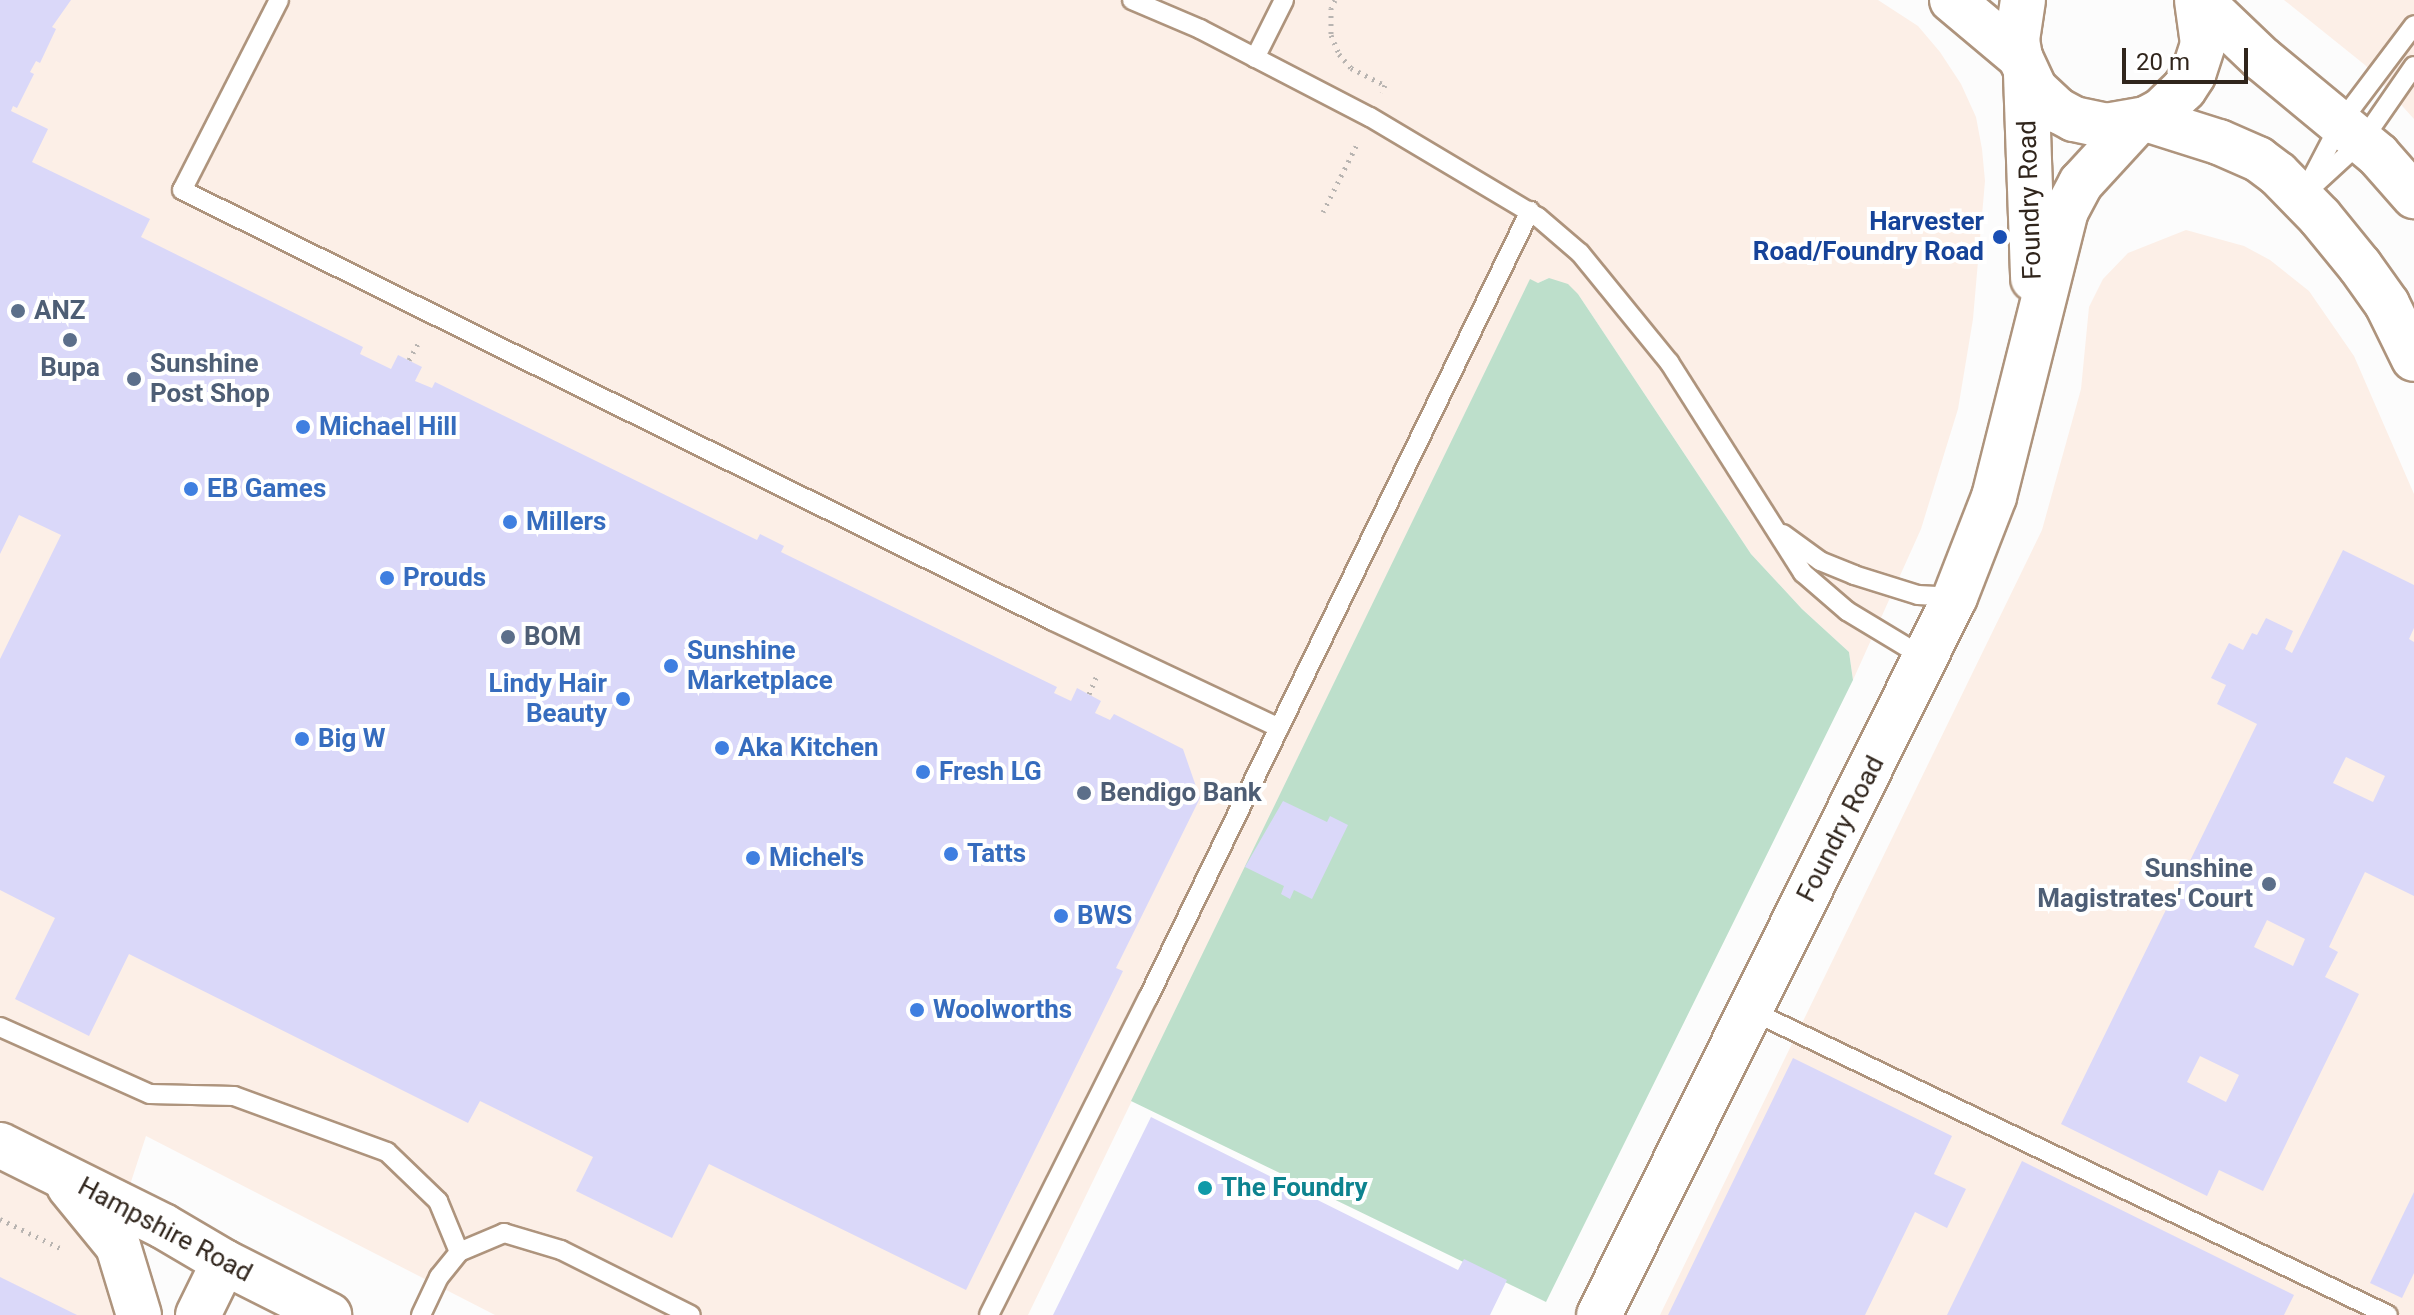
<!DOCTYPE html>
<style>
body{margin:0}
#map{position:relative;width:2414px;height:1315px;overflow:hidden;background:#fcfcfc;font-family:Roboto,sans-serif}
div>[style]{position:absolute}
.commercial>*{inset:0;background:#fcefe7}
.green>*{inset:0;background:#bddfcb}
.building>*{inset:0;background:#dad8f9}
.path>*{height:5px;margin-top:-2.5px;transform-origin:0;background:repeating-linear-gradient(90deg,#b8b4b1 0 2px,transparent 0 8px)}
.roads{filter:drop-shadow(2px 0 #ae947d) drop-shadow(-2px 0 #ae947d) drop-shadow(0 2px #ae947d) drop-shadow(0 -2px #ae947d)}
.lane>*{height:18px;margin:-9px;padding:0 9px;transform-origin:9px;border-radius:9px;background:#fff}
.secondary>*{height:44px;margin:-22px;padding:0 22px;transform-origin:22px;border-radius:22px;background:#fff}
.dots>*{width:22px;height:22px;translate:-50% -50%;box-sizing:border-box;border:4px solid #fff;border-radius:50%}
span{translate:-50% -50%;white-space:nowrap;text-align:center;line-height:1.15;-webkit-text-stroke:8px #fff;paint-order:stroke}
.street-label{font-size:26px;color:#30251c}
.transit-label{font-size:26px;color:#164399;font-weight:700}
.right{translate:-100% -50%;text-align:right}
.service-label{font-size:26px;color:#4e5e75;font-weight:700}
.left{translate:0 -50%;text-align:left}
.shop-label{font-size:26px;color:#366cbe;font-weight:700}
.culture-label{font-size:26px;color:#0d838f;font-weight:700}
.scale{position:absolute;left:2122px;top:48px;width:126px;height:36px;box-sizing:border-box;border:4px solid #30251c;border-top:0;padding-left:10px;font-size:24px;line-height:28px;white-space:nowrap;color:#30251c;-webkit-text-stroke:6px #fff;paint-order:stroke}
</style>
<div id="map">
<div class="commercial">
<div style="clip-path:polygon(0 0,1878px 0,1918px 26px,1940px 52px,1961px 84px,1976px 117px,1982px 149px,1985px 181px,1973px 319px,1958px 409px,1921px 529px,1853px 680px,1849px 652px,1802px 609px,1751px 554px,1578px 294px,1549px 278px,1538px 283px,1530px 280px,1028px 1315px,495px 1315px,146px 1136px,106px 1258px,124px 1315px,0 1315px)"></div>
<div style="clip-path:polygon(2284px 0,2414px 0,2414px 119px,2365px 65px)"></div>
<div style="clip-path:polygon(2186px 230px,2244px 246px,2270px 260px,2309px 291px,2354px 356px,2414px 494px,2414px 1315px,1660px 1315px,2042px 530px,2081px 389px,2089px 307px,2103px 279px,2128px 253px)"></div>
</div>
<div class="green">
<div style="clip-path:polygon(1549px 278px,1568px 284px,1578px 294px,1751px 554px,1802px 609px,1849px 652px,1853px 680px,1546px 1302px,1131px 1101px,1530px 279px,1538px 283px)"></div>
</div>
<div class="building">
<div style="clip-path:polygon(0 0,71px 0,52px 27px,56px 29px,40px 63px,36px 61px,30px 72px,34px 74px,17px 108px,13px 106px,11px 111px,48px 129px,32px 162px,150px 219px,141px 237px,363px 347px,360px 354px,391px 369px,398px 355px,422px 367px,415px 381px,432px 388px,435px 382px,757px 540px,760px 534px,784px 546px,781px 552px,1057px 687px,1054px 693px,1071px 701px,1077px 688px,1101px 701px,1095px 713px,1110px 720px,1114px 714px,1183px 749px,1200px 798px,1116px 968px,1123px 971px,966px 1290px,709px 1164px,672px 1238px,576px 1191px,593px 1157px,480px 1101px,468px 1123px,129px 954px,89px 1036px,15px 999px,55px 918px,0 890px,0 659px,61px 535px,19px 515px,0 554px)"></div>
<div style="clip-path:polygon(evenodd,2343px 550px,2414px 585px,2414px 628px,2409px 639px,2414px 642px,2414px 896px,2365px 872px,2329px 947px,2338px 952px,2325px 977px,2359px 994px,2263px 1191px,2219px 1170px,2207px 1196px,2061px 1124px,2257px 724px,2217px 704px,2226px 685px,2211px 678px,2229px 643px,2243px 650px,2252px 633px,2257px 635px,2266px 618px,2293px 631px,2285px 649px,2292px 653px,2343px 550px,2346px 757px,2385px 776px,2373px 802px,2333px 783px,2346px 757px,2343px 550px,2267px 920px,2305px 939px,2293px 966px,2254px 947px,2267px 920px,2343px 550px,2200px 1056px,2239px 1075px,2226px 1102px,2187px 1082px,2200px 1056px)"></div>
<div style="clip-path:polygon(1283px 801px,1327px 822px,1330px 816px,1348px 825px,1312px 899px,1294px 890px,1290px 899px,1281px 894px,1284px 886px,1245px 867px)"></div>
<div style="clip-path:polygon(1793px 1058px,1952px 1136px,1934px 1174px,1966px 1189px,1947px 1228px,1915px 1212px,1865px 1315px,1668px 1315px)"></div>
<div style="clip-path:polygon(1151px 1117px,1458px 1270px,1464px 1259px,1507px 1280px,1490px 1315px,1053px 1315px)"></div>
<div style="clip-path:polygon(2022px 1161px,2294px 1295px,2284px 1315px,1947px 1315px)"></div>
<div style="clip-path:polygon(2414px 1192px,2414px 1273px,2402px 1298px,2370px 1283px)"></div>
<div style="clip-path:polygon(0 1277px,77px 1315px,0 1315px)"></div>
</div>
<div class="path">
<div style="left:1335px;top:0;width:9px;rotate:117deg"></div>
<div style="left:1331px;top:8px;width:27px;rotate:90deg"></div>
<div style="left:1331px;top:35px;width:21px;rotate:67deg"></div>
<div style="left:1339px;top:54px;width:18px;rotate:49deg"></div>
<div style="left:1351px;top:68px;width:38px;rotate:27deg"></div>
<div style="left:1385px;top:85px;width:8px;rotate:113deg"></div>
<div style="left:1323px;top:212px;width:76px;rotate:-63.4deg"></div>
<div style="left:409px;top:360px;width:23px;rotate:-61deg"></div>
<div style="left:1089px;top:694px;width:23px;rotate:-67deg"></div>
<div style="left:0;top:1219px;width:69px;rotate:25.8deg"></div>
</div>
<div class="roads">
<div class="lane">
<div style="left:279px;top:0;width:213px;rotate:117deg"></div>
<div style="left:182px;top:190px;width:972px;rotate:26.33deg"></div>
<div style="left:1053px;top:621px;width:250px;rotate:25.3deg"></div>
<div style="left:1132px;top:0;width:74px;rotate:23.1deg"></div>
<div style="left:1200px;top:29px;width:191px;rotate:27.4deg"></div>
<div style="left:1370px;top:117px;width:196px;rotate:30.8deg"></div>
<div style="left:1538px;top:217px;width:55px;rotate:40.6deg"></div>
<div style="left:1580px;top:253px;width:141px;rotate:50.8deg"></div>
<div style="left:1669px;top:362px;width:250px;rotate:57.6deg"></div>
<div style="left:1803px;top:573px;width:58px;rotate:40.8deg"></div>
<div style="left:1847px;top:611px;width:91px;rotate:31.1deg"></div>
<div style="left:1255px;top:58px;width:65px;rotate:-63.4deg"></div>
<div style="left:2312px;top:187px;width:68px;rotate:-42.6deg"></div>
<div style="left:2362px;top:141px;width:91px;rotate:-55.3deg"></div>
<div style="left:2302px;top:197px;width:85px;rotate:-62.5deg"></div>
<div style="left:2341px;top:122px;width:121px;rotate:-53deg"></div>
<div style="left:1783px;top:534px;width:46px;rotate:36.1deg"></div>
<div style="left:1820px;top:561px;width:37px;rotate:22deg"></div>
<div style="left:1854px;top:575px;width:67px;rotate:17.4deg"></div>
<div style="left:1918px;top:595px;width:37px;rotate:3deg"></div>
<div style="left:1750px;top:1010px;width:707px;rotate:25.55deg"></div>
<div style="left:0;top:1027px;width:164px;rotate:24.1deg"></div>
<div style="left:150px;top:1094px;width:84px;rotate:1.4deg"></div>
<div style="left:234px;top:1096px;width:163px;rotate:20.1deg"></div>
<div style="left:387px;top:1152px;width:71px;rotate:43.9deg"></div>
<div style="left:438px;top:1201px;width:55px;rotate:67.6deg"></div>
<div style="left:421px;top:1315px;width:42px;rotate:-64.7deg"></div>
<div style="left:439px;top:1277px;width:32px;rotate:-51deg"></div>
<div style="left:459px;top:1252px;width:49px;rotate:-22.9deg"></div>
<div style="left:504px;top:1233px;width:59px;rotate:16.6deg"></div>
<div style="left:561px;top:1250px;width:145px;rotate:26.6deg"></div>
<div style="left:989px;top:1315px;width:355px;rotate:-63.4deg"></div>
<div style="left:1148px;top:998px;width:875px;rotate:-64.11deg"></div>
</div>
<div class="secondary">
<div style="left:1952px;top:0;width:89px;rotate:40deg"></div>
<div style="left:2023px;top:0;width:40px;rotate:98.5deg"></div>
<div style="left:2017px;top:40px;width:17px;rotate:80deg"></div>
<div style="left:2020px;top:57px;width:35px;rotate:65deg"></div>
<div style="left:2035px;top:89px;width:33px;rotate:43deg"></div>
<div style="left:2059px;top:111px;width:17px;rotate:28deg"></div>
<div style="left:2074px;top:119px;width:33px;rotate:12deg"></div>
<div style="left:2106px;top:126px;width:41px;rotate:-9.9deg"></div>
<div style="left:2146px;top:119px;width:17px;rotate:-28deg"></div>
<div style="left:2161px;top:111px;width:32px;rotate:-44deg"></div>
<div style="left:2184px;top:89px;width:17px;rotate:-57deg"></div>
<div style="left:2193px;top:75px;width:33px;rotate:-72deg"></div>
<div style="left:2203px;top:44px;width:44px;rotate:-97.8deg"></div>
<div style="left:2200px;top:0;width:86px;rotate:43.6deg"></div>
<div style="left:2262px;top:59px;width:151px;rotate:39.6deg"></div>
<div style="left:2378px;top:155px;width:55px;rotate:48.7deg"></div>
<div style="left:2026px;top:74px;width:205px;rotate:88deg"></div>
<div style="left:2146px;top:119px;width:77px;rotate:17.5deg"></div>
<div style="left:2219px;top:142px;width:43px;rotate:23.6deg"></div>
<div style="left:2258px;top:159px;width:25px;rotate:37deg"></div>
<div style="left:2278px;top:174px;width:60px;rotate:45.7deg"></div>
<div style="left:2320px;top:217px;width:63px;rotate:50.8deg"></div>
<div style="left:2360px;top:266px;width:47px;rotate:54.6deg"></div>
<div style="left:2387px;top:304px;width:61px;rotate:63.9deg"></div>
<div style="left:0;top:1145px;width:182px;rotate:26.4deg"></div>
<div style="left:163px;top:1226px;width:71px;rotate:30.5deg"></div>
<div style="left:224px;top:1262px;width:118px;rotate:26.8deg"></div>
<div style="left:69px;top:1186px;width:77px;rotate:50.8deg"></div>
<div style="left:118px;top:1246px;width:72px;rotate:73.1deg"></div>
<div style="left:198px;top:1315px;width:59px;rotate:-63.9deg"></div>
<div style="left:1599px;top:1315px;width:801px;rotate:-63.63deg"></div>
<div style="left:1955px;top:597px;width:107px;rotate:-68.7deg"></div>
<div style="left:1994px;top:497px;width:295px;rotate:-75.9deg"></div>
<div style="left:2066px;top:211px;width:32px;rotate:-62deg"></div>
<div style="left:2081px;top:183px;width:84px;rotate:-47.4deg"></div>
</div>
</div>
<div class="dots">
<div style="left:2000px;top:237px;background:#1a4fb4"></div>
<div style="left:18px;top:311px;background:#5c6f8a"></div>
<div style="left:70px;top:340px;background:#5c6f8a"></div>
<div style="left:134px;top:379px;background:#5c6f8a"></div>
<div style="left:303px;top:427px;background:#3f7fe0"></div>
<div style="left:191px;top:489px;background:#3f7fe0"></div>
<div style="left:510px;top:522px;background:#3f7fe0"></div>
<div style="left:387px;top:578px;background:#3f7fe0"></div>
<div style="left:508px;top:637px;background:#5c6f8a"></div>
<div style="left:671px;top:666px;background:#3f7fe0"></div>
<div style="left:623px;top:699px;background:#3f7fe0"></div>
<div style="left:302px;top:739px;background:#3f7fe0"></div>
<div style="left:722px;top:748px;background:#3f7fe0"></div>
<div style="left:923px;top:772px;background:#3f7fe0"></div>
<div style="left:1084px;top:793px;background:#5c6f8a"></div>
<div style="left:951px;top:854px;background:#3f7fe0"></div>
<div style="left:753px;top:858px;background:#3f7fe0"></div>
<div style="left:2269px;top:884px;background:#5c6f8a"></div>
<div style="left:1061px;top:916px;background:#3f7fe0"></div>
<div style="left:917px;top:1010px;background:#3f7fe0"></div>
<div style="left:1205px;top:1188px;background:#0f9aa8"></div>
</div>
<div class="street-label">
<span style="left:2030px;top:200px;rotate:-92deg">Foundry Road</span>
<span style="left:1841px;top:829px;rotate:-63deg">Foundry Road</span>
<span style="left:165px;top:1230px;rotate:28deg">Hampshire Road</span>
</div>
<div class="transit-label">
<span class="right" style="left:1984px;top:237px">Harvester<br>Road/Foundry Road</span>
</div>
<div class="service-label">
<span class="left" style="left:34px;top:311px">ANZ</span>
<span class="left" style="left:150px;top:379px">Sunshine<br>Post Shop</span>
<span style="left:70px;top:368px">Bupa</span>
<span class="left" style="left:524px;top:637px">BOM</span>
<span class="left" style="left:1100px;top:793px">Bendigo Bank</span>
<span class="right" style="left:2253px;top:884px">Sunshine<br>Magistrates' Court</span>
</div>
<div class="shop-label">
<span class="left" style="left:319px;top:427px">Michael Hill</span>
<span class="left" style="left:207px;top:489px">EB Games</span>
<span class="left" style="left:526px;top:522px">Millers</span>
<span class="left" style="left:403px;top:578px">Prouds</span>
<span class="left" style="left:687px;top:666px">Sunshine<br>Marketplace</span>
<span class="right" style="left:607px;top:699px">Lindy Hair<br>Beauty</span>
<span class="left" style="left:318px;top:739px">Big W</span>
<span class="left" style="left:738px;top:748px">Aka Kitchen</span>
<span class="left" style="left:939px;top:772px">Fresh LG</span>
<span class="left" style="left:967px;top:854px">Tatts</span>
<span class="left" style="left:769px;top:858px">Michel's</span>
<span class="left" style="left:1077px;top:916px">BWS</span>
<span class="left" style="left:933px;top:1010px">Woolworths</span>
</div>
<div class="culture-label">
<span class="left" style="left:1221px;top:1188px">The Foundry</span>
</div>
<div class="scale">20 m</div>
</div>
